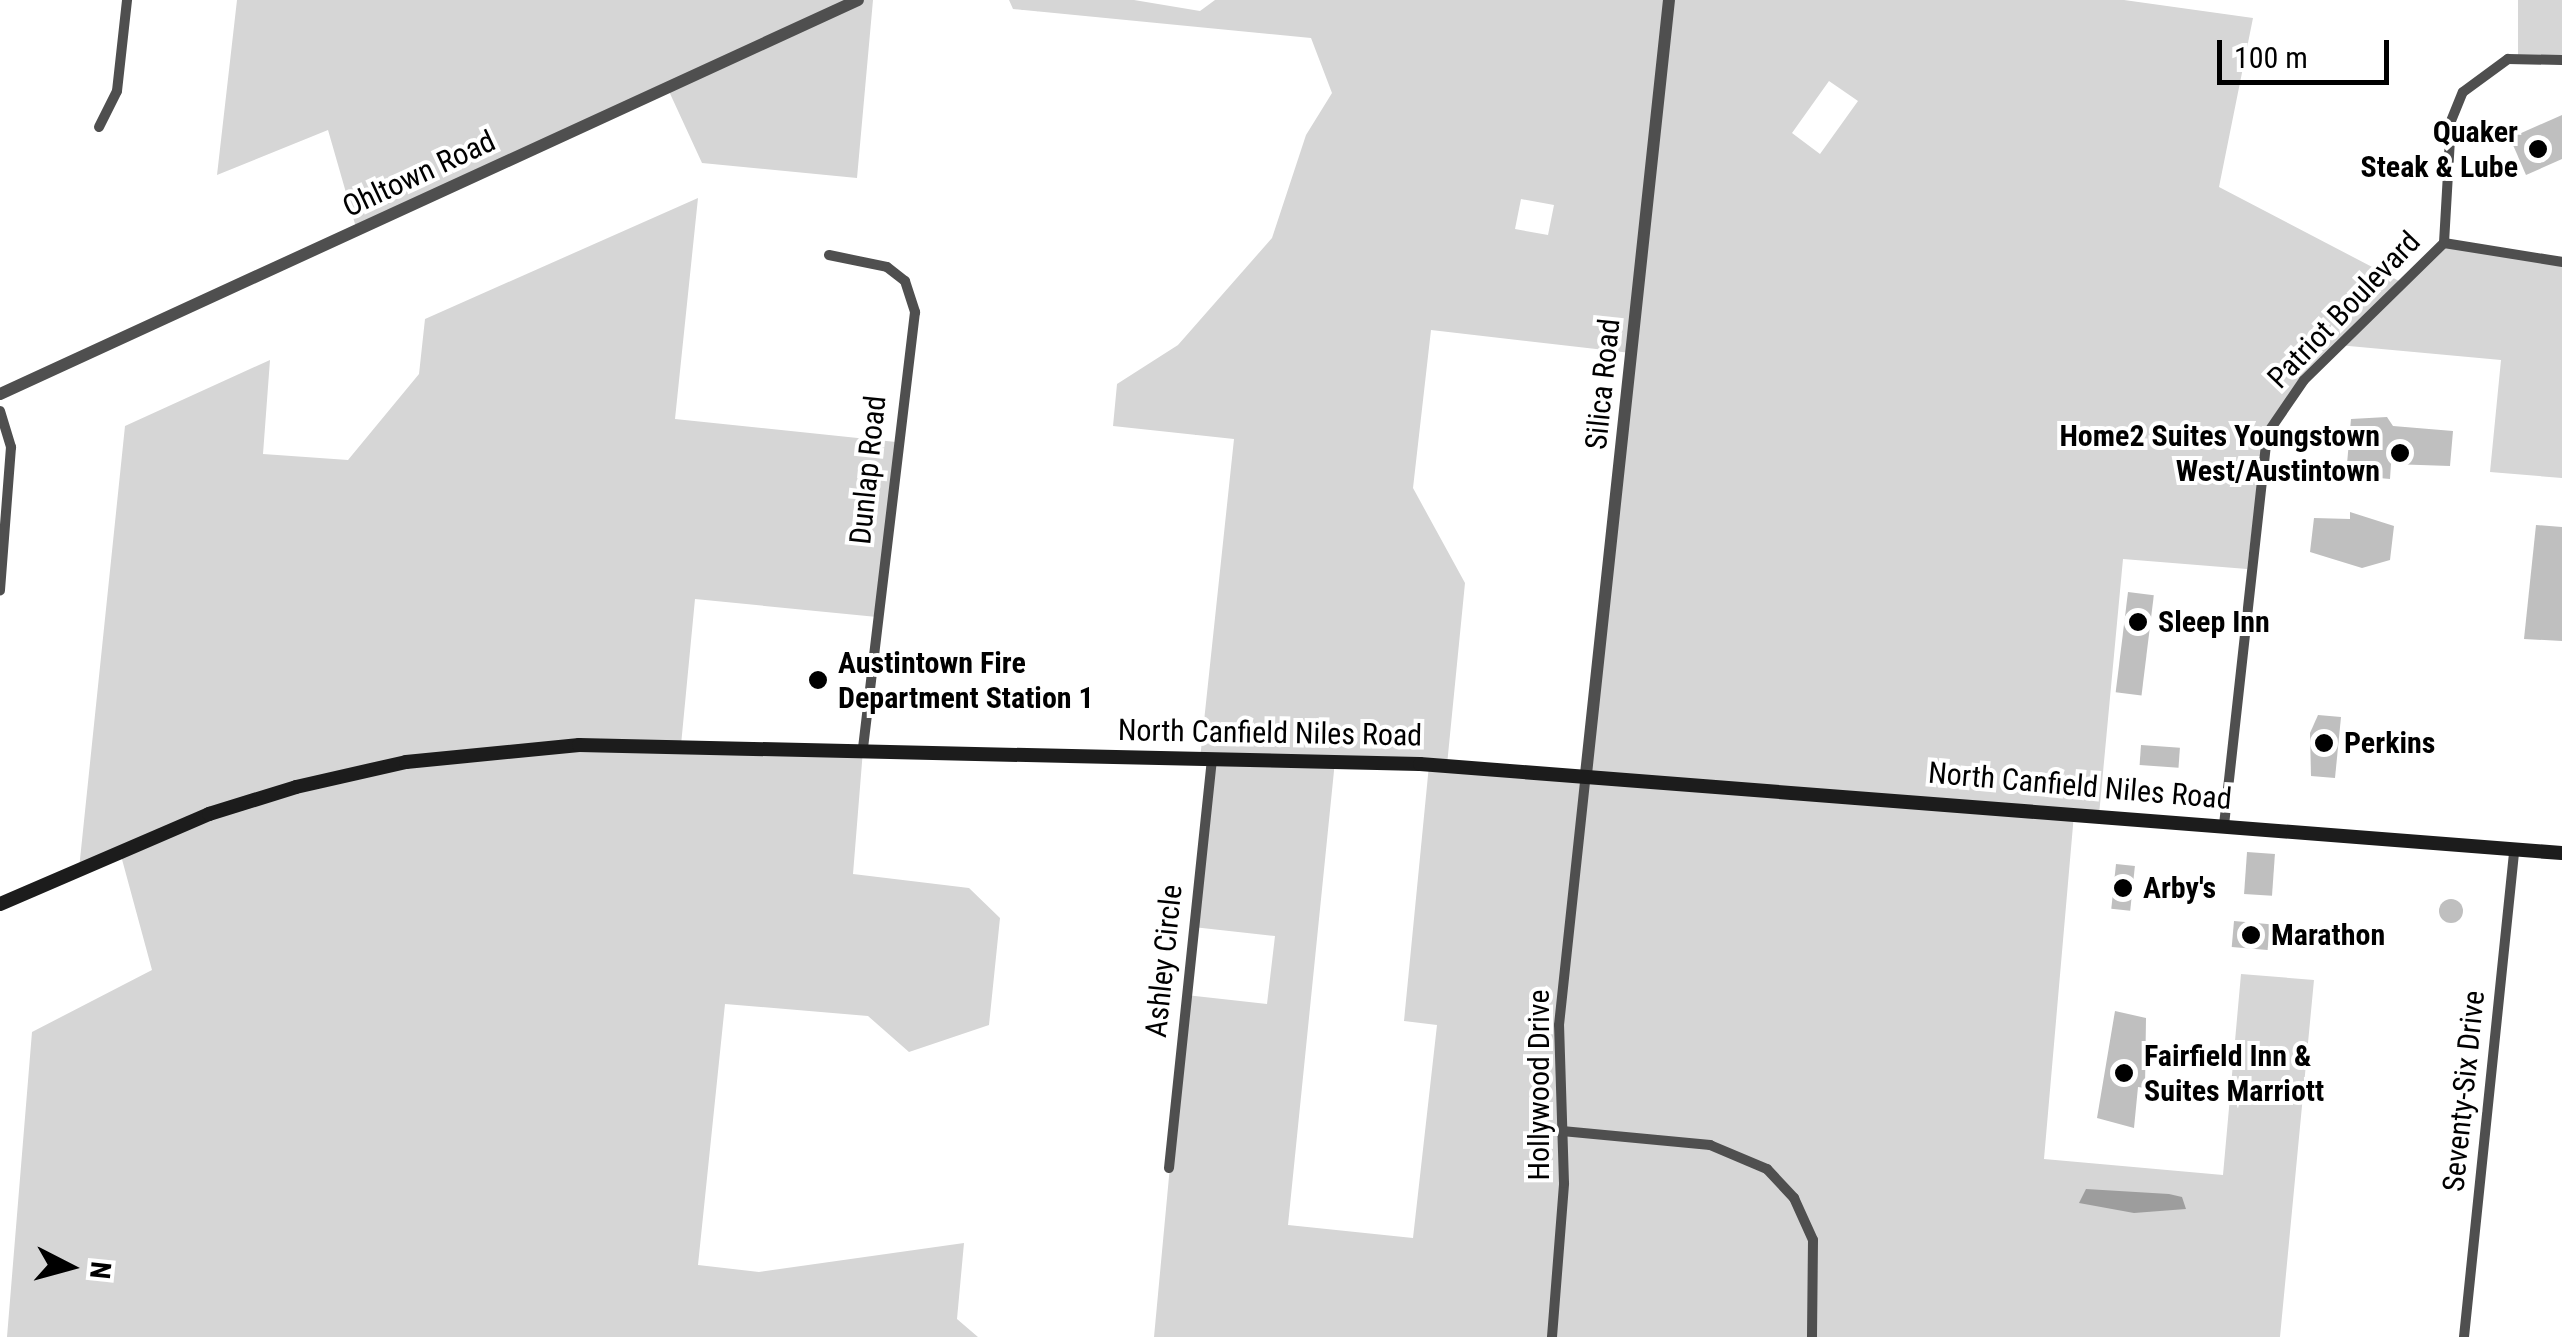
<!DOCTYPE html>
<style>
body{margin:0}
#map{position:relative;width:2562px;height:1337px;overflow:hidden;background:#fff;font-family:"Roboto Condensed",sans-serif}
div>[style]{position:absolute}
.green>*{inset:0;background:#d6d6d6;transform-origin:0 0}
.water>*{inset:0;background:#9d9d9d}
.building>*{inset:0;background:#bfbfbf;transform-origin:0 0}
.round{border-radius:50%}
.minor>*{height:10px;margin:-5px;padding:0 5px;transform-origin:5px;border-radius:5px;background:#4f4f4f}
.tertiary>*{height:12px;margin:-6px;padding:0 6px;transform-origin:6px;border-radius:6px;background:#4f4f4f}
.secondary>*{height:14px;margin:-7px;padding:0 7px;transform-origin:7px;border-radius:7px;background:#1c1c1c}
.dots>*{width:28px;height:28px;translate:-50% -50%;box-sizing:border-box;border:5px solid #fff;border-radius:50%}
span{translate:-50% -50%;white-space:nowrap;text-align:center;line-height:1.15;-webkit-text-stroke:8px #fff;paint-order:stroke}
.poi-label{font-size:30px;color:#000;font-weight:700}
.right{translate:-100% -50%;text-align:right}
.left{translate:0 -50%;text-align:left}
.street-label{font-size:30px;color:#000}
.north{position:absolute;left:20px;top:1217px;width:100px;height:100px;-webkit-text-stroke:8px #fff;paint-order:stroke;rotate:96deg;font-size:28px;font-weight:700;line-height:40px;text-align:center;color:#000}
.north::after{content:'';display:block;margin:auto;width:35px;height:45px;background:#000;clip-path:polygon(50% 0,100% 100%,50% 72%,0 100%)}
.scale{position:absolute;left:2217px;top:40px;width:172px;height:45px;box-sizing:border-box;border:5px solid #000;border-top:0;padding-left:12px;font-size:30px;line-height:35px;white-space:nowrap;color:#000;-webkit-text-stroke:8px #fff;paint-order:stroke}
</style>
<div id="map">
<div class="green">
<div style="clip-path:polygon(237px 0,873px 0,857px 178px,702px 163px,667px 87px,357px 231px,328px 130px,217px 175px)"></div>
<div style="clip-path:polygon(evenodd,1009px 0,1134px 0,1200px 11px,1215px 0,2124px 0,2253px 18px,2219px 187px,2399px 281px,2444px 243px,2562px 262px,2562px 478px,2490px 472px,2501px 360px,2338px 345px,2304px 380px,2263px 445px,2247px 569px,2123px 559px,2099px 815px,2074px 814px,2044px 1159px,2223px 1175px,2241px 974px,2314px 980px,2280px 1337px,1154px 1337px,1186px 995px,1267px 1004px,1275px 936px,1193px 927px,1212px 760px,1200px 759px,1234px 439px,1113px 426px,1117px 384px,1178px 345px,1272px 238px,1306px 135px,1332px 93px,1311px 38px,1013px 9px,1009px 0,1829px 81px,1858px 101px,1820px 154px,1792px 133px,1829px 81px,1009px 0,1521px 199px,1554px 205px,1548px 235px,1515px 229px,1521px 199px,1009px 0,1431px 330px,1631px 353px,1586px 774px,1447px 765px,1465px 583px,1413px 488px,1431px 330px,1009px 0,1335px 761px,1429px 765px,1404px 1021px,1437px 1025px,1413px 1238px,1288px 1225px,1335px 761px)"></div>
<div style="left:2518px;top:0;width:44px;height:59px"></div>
<div style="clip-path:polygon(698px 198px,675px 419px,896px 442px,877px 617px,695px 599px,681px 745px,863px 750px,853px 874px,969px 888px,1000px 918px,989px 1025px,909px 1052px,868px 1016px,725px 1004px,698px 1265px,759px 1272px,964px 1243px,957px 1319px,978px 1337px,7px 1337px,32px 1032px,152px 970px,120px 852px,79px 869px,125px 426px,270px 360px,263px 454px,348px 460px,419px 374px,425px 319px)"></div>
</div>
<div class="water">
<div style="clip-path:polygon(2086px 1189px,2169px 1194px,2182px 1197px,2186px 1209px,2134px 1213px,2079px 1203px)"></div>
</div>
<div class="building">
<div style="clip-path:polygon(2562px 115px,2562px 159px,2526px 175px,2510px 138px)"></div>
<div style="clip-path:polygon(2387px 417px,2393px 426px,2453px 431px,2450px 466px,2391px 464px,2390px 479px,2346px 475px,2351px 419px)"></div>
<div style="clip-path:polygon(2350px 512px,2394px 526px,2390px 560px,2362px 568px,2310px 552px,2314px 518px,2350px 519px)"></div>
<div style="clip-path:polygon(2536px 525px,2562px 527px,2562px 641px,2524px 639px)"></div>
<div style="left:2128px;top:592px;width:26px;height:101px;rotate:7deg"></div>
<div style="clip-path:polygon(2318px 715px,2341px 717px,2335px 778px,2311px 776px,2310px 733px)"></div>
<div style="left:2141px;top:745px;width:39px;height:20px;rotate:4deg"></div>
<div style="left:2247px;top:852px;width:28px;height:42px;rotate:4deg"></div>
<div style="left:2116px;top:864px;width:19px;height:45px;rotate:6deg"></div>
<div class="round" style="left:2439px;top:899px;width:24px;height:24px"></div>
<div style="left:2234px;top:921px;width:36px;height:26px;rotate:5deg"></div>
<div style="clip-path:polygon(2115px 1011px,2146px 1018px,2145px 1088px,2138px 1087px,2134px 1128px,2097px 1118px)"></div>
</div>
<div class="minor">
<div style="left:99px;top:127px;width:40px;rotate:-63.4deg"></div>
<div style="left:117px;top:91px;width:92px;rotate:-83.7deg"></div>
<div style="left:2444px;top:243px;width:122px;rotate:-86.7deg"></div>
<div style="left:2451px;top:121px;width:31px;rotate:-68deg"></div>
<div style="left:2463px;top:92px;width:56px;rotate:-36.3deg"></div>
<div style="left:2508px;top:59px;width:54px;rotate:1.1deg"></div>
<div style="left:2444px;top:243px;width:120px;rotate:9.1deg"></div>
<div style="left:829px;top:255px;width:59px;rotate:11.7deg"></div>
<div style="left:887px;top:267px;width:23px;rotate:38deg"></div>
<div style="left:905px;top:281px;width:33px;rotate:72deg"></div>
<div style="left:915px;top:312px;width:441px;rotate:96.8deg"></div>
<div style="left:0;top:411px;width:38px;rotate:73deg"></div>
<div style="left:11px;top:447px;width:144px;rotate:94.4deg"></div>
<div style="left:2224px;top:825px;width:393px;rotate:-83.7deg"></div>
<div style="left:2267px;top:434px;width:65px;rotate:-55.6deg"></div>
<div style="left:2304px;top:380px;width:196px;rotate:-44.4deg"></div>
<div style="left:1562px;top:1131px;width:149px;rotate:5.4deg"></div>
<div style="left:1710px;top:1145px;width:62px;rotate:22.8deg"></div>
<div style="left:1767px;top:1169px;width:40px;rotate:47deg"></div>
<div style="left:1794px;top:1198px;width:46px;rotate:65.7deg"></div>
<div style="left:1813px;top:1240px;width:97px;rotate:90.6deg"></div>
<div style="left:1169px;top:1168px;width:411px;rotate:-84deg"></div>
<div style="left:1552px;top:1337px;width:154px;rotate:-85.5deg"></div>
<div style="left:1564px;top:1183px;width:158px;rotate:-91.8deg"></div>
<div style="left:1559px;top:1025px;width:252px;rotate:-83.9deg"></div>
<div style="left:2464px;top:1337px;width:491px;rotate:-84.1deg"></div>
</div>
<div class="tertiary">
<div style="left:0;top:394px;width:944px;rotate:-24.66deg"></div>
<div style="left:1586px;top:774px;width:778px;rotate:-83.88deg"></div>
</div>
<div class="secondary">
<div style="left:0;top:904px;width:228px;rotate:-23.3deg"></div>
<div style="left:209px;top:814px;width:91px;rotate:-17.2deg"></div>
<div style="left:296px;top:787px;width:113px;rotate:-12.8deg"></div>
<div style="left:406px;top:762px;width:174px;rotate:-5.6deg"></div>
<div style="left:579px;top:745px;width:841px;rotate:1.29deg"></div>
<div style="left:1420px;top:764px;width:1145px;rotate:4.46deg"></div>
</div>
<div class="dots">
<div style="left:2538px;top:149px;background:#000"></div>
<div style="left:2400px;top:453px;background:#000"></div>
<div style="left:2138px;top:622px;background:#000"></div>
<div style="left:818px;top:680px;background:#000"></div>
<div style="left:2324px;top:743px;background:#000"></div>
<div style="left:2123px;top:888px;background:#000"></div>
<div style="left:2251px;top:935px;background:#000"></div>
<div style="left:2124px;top:1073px;background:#000"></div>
</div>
<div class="poi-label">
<span class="right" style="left:2518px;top:149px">Quaker<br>Steak &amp; Lube</span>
<span class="right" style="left:2380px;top:453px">Home2 Suites Youngstown<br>West/Austintown</span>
<span class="left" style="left:2158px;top:622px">Sleep Inn</span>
<span class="left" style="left:838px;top:680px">Austintown Fire<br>Department Station 1</span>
<span class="left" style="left:2344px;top:743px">Perkins</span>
<span class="left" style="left:2143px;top:888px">Arby's</span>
<span class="left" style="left:2271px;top:935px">Marathon</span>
<span class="left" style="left:2144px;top:1073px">Fairfield Inn &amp;<br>Suites Marriott</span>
</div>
<div class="street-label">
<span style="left:419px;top:174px;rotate:-25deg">Ohltown Road</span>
<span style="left:2344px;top:310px;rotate:-46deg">Patriot Boulevard</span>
<span style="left:1603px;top:384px;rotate:-84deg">Silica Road</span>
<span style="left:868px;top:470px;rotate:-84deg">Dunlap Road</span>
<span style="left:1270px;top:733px;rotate:1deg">North Canfield Niles Road</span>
<span style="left:2080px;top:786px;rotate:5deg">North Canfield Niles Road</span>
<span style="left:1164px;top:961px;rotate:-84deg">Ashley Circle</span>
<span style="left:1539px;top:1085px;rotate:-90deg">Hollywood Drive</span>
<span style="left:2464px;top:1091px;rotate:-84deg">Seventy-Six Drive</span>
</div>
<div class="north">N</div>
<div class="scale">100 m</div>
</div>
